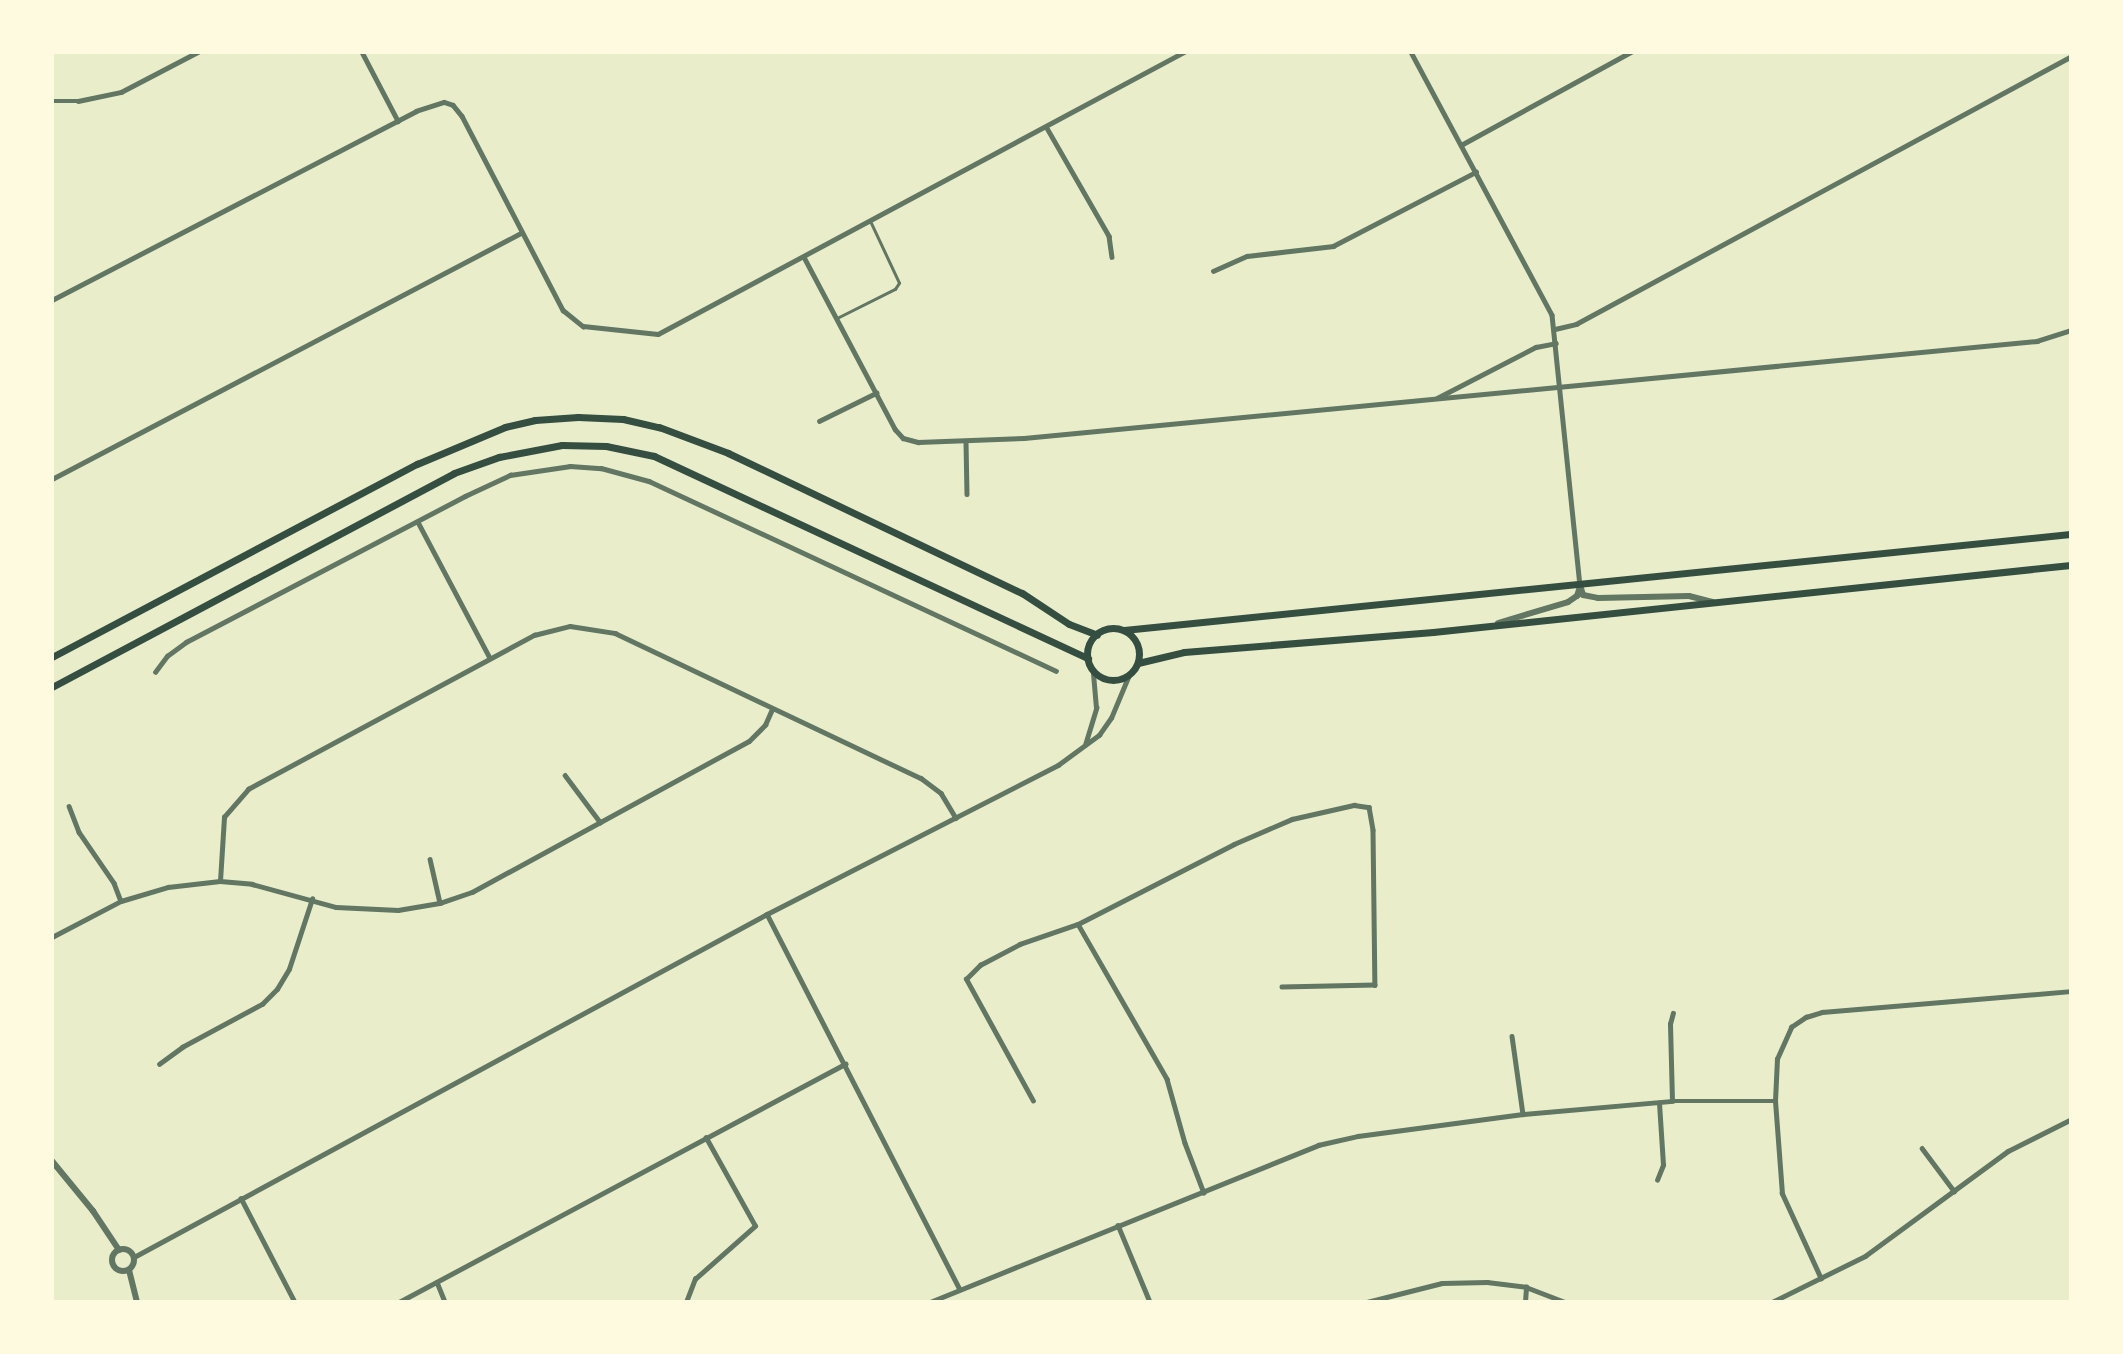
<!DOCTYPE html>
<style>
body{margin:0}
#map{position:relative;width:2123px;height:1354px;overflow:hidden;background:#e9edc9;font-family:"Asap Condensed",sans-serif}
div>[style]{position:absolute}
.service>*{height:2.5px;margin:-1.25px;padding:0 1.25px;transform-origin:1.25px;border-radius:1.25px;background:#617663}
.minor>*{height:4.5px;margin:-2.25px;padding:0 2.25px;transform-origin:2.25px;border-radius:2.25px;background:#617663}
.tertiary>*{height:6px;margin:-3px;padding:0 3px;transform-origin:3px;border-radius:3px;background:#617663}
.tertiary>.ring{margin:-3px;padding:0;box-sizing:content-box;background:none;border:6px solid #617663;border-radius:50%}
.secondary>*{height:7px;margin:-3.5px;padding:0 3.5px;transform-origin:3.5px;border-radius:3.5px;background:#344e41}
.secondary>.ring{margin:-3.5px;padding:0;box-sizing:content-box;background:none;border:7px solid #344e41;border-radius:50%}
span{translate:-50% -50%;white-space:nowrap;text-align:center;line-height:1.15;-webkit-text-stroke:5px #fefae0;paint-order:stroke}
.frame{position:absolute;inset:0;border:54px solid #fefae0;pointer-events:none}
</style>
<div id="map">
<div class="service">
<div style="left:837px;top:318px;width:65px;rotate:-26.6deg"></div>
<div style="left:895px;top:289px;width:7px;rotate:-56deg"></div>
<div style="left:899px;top:283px;width:68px;rotate:-115.1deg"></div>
</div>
<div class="minor">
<div style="left:362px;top:52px;width:78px;rotate:62.4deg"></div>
<div style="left:1411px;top:52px;width:298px;rotate:61.8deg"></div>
<div style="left:1552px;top:315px;width:271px;rotate:84.1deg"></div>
<div style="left:52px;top:101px;width:26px"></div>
<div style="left:78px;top:101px;width:44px;rotate:-11.8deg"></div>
<div style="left:121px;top:92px;width:87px;rotate:-27.5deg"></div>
<div style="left:1047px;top:128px;width:125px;rotate:60.1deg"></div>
<div style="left:1109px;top:236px;width:21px;rotate:82deg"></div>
<div style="left:1461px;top:145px;width:194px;rotate:-28.7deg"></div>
<div style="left:804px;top:257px;width:195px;rotate:62.1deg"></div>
<div style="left:895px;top:429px;width:12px;rotate:48deg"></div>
<div style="left:903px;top:438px;width:16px;rotate:15deg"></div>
<div style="left:918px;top:442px;width:106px;rotate:-2.2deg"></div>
<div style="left:1024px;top:438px;width:1018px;rotate:-5.47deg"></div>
<div style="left:2037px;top:341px;width:35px;rotate:-18deg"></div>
<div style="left:1213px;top:271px;width:37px;rotate:-24deg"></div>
<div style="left:1247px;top:256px;width:87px;rotate:-6.6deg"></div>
<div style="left:1333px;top:246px;width:161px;rotate:-27.4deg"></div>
<div style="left:52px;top:300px;width:410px;rotate:-27.4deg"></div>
<div style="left:416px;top:111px;width:29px;rotate:-18deg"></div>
<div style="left:444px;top:102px;width:9px;rotate:18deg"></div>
<div style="left:453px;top:105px;width:14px;rotate:51deg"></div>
<div style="left:462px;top:116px;width:219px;rotate:62.5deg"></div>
<div style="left:563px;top:310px;width:26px;rotate:39deg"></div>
<div style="left:583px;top:326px;width:75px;rotate:6.1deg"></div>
<div style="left:658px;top:334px;width:597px;rotate:-28.2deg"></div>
<div style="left:1555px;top:329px;width:22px;rotate:-13deg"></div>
<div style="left:1576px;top:324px;width:562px;rotate:-28.39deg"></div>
<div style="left:1437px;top:398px;width:111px;rotate:-27.3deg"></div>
<div style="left:1536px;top:347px;width:20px;rotate:-11deg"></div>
<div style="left:819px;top:421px;width:64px;rotate:-26.2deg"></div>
<div style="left:966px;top:442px;width:52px;rotate:88.9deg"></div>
<div style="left:52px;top:479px;width:530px;rotate:-27.68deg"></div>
<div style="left:418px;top:522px;width:154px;rotate:62.1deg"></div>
<div style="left:155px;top:672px;width:20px;rotate:-53deg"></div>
<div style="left:167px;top:656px;width:24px;rotate:-36deg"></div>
<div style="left:186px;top:642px;width:315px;rotate:-27.6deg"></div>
<div style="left:465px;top:496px;width:50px;rotate:-25deg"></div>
<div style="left:510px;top:475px;width:61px;rotate:-8.5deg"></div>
<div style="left:570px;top:466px;width:31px;rotate:4deg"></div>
<div style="left:601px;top:468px;width:50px;rotate:15.2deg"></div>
<div style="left:649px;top:481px;width:449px;rotate:25deg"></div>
<div style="left:1085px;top:745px;width:39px;rotate:-73deg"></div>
<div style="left:1096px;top:708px;width:38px;rotate:-95deg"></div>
<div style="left:565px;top:775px;width:59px;rotate:53.3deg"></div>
<div style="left:69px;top:806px;width:28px;rotate:69deg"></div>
<div style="left:79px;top:832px;width:62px;rotate:55.5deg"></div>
<div style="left:114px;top:883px;width:19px;rotate:69deg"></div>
<div style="left:430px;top:859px;width:45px;rotate:77.2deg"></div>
<div style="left:220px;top:881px;width:64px;rotate:-86.4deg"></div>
<div style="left:224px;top:817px;width:37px;rotate:-49deg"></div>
<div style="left:248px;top:789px;width:325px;rotate:-28.3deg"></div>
<div style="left:534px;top:635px;width:37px;rotate:-14deg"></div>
<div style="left:570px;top:626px;width:46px;rotate:8.8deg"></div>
<div style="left:615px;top:633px;width:339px;rotate:25.4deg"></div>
<div style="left:921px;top:778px;width:25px;rotate:37deg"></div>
<div style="left:941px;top:793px;width:29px;rotate:59deg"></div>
<div style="left:767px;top:914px;width:422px;rotate:62.8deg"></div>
<div style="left:1078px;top:924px;width:179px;rotate:60.1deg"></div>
<div style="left:1167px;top:1079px;width:66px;rotate:74.3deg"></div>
<div style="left:1185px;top:1143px;width:53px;rotate:69.2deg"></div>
<div style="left:52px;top:937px;width:78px;rotate:-27.6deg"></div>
<div style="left:121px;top:901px;width:49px;rotate:-16.6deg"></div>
<div style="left:168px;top:887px;width:52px;rotate:-6.6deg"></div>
<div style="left:220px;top:881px;width:32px;rotate:5deg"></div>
<div style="left:252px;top:884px;width:87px;rotate:15.3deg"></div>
<div style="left:336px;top:907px;width:62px;rotate:2.8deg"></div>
<div style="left:398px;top:910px;width:43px;rotate:-9.5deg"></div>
<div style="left:440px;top:903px;width:34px;rotate:-19deg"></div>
<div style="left:472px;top:892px;width:315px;rotate:-28.6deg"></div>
<div style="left:749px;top:741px;width:23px;rotate:-45deg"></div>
<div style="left:765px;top:725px;width:17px;rotate:-66deg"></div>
<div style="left:1512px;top:1036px;width:79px;rotate:82deg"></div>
<div style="left:159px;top:1064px;width:29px;rotate:-36deg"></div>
<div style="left:182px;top:1047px;width:91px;rotate:-28.3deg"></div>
<div style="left:262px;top:1004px;width:21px;rotate:-45deg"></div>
<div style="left:277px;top:989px;width:23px;rotate:-59deg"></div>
<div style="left:289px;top:969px;width:74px;rotate:-71.8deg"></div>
<div style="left:1033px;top:1101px;width:139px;rotate:-118.8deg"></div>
<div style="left:966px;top:979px;width:20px;rotate:-45deg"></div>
<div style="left:980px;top:965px;width:45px;rotate:-27.7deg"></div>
<div style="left:1020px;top:944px;width:61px;rotate:-19deg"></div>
<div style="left:1078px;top:924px;width:175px;rotate:-27.1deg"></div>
<div style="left:1234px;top:844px;width:63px;rotate:-23.3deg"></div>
<div style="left:1292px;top:819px;width:64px;rotate:-12.7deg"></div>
<div style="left:1354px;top:805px;width:15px;rotate:8deg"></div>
<div style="left:1369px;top:807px;width:23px;rotate:80deg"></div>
<div style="left:1373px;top:830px;width:155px;rotate:89.3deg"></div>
<div style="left:1375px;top:985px;width:93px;rotate:178.8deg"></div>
<div style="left:1672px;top:1101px;width:77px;rotate:-91.5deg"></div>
<div style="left:1670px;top:1024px;width:11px;rotate:-75deg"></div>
<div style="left:1922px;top:1148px;width:54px;rotate:53.3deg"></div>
<div style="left:1657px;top:1180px;width:16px;rotate:-68deg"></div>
<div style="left:1663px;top:1165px;width:62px;rotate:-93.7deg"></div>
<div style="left:241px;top:1198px;width:117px;rotate:62.6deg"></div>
<div style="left:1118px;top:1225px;width:83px;rotate:67.4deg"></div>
<div style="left:134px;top:1257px;width:720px;rotate:-28.45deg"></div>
<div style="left:767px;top:914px;width:327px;rotate:-27.1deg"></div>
<div style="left:1058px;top:765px;width:51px;rotate:-36.2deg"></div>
<div style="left:1099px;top:735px;width:21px;rotate:-55deg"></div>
<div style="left:1111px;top:718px;width:47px;rotate:-67.3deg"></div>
<div style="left:1821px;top:1279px;width:94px;rotate:-114.6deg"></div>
<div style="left:1782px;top:1194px;width:93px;rotate:-94.3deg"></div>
<div style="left:1775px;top:1101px;width:42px;rotate:-87.3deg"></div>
<div style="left:1777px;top:1059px;width:35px;rotate:-66deg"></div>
<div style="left:1791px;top:1027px;width:18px;rotate:-34deg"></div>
<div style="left:1806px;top:1017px;width:17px;rotate:-17deg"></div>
<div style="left:1822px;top:1012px;width:249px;rotate:-4.8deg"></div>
<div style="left:437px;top:1282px;width:22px;rotate:68deg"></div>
<div style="left:399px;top:1302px;width:506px;rotate:-28.09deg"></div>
<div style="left:686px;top:1302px;width:25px;rotate:-69deg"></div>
<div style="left:695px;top:1279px;width:80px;rotate:-41.5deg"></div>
<div style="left:755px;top:1226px;width:101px;rotate:-119.1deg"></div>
<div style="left:930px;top:1302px;width:419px;rotate:-22deg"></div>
<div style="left:1318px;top:1145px;width:41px;rotate:-12.7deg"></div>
<div style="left:1358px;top:1136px;width:166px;rotate:-7.6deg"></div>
<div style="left:1523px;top:1114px;width:150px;rotate:-5deg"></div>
<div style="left:1672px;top:1101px;width:103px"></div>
<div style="left:1367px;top:1302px;width:77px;rotate:-14.2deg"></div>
<div style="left:1442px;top:1283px;width:45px;rotate:-1.3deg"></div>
<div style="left:1487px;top:1282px;width:39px;rotate:7deg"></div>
<div style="left:1526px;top:1287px;width:42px;rotate:21deg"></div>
<div style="left:1525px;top:1302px;width:15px;rotate:-86deg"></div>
<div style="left:1772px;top:1302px;width:104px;rotate:-26.3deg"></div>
<div style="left:1865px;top:1256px;width:177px;rotate:-36.3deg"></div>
<div style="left:2008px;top:1151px;width:69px;rotate:-26.6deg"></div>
</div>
<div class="tertiary">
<div style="left:1580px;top:585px;width:10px;rotate:73deg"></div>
<div style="left:1583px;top:595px;width:15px;rotate:11deg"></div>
<div style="left:1598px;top:598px;width:91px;rotate:-1.3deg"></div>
<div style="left:1689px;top:596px;width:25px;rotate:14deg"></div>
<div style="left:1498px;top:623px;width:73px;rotate:-16.7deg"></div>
<div style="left:1568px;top:602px;width:11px;rotate:-34deg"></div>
<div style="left:1577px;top:596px;width:9px;rotate:-72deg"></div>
<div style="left:52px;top:1161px;width:65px;rotate:50.6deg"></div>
<div style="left:93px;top:1211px;width:47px;rotate:56.3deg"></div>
<div class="ring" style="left:112px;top:1249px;width:16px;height:16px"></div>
<div style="left:129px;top:1270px;width:33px;rotate:76deg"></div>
</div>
<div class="secondary">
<div class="ring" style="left:1087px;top:628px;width:45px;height:45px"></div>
<div style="left:1124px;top:630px;width:951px;rotate:-5.79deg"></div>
<div style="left:52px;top:657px;width:413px;rotate:-27.9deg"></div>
<div style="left:417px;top:464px;width:95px;rotate:-22.8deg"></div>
<div style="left:505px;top:427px;width:31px;rotate:-13deg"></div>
<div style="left:535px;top:420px;width:43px;rotate:-4deg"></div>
<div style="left:578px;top:417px;width:45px;rotate:2.5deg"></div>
<div style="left:623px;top:419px;width:37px;rotate:13deg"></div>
<div style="left:659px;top:427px;width:74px;rotate:20.6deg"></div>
<div style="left:728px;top:453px;width:326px;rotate:25.5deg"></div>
<div style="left:1022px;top:593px;width:56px;rotate:33.4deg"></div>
<div style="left:1069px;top:624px;width:30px;rotate:21deg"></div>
<div style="left:1138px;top:663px;width:47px;rotate:-13.4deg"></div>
<div style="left:1184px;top:652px;width:250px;rotate:-4.6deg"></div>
<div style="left:1433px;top:632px;width:641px;rotate:-6deg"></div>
<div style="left:52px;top:687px;width:455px;rotate:-28deg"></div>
<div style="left:454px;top:473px;width:48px;rotate:-19.6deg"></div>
<div style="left:499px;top:457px;width:64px;rotate:-10.8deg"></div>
<div style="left:562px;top:445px;width:44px;rotate:1.3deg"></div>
<div style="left:606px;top:446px;width:49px;rotate:11.8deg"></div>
<div style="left:654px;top:456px;width:479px;rotate:25deg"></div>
</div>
<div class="frame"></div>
</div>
